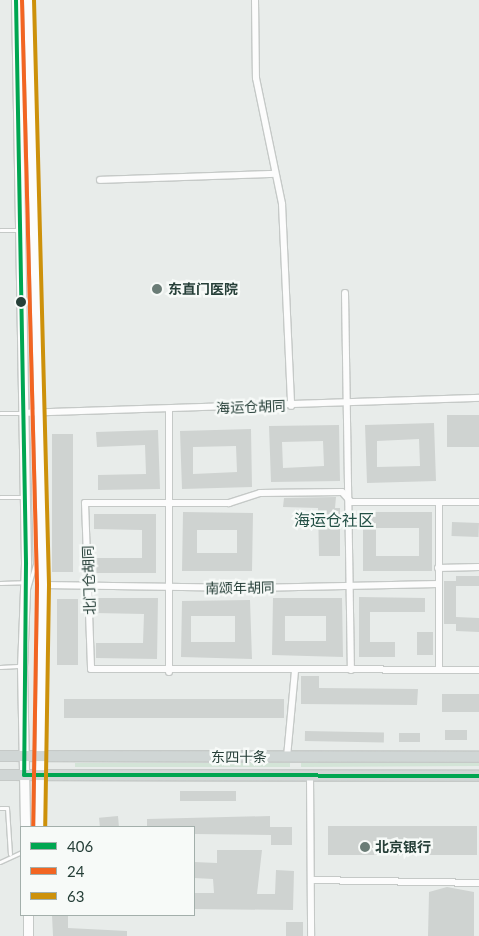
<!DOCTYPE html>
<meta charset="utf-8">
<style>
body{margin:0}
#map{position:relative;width:479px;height:936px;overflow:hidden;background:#e8ecea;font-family:Lato,"Noto Sans SC",sans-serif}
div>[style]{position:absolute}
.green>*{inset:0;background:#d3e4d7;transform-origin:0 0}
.building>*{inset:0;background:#cfd3d1;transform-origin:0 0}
.roads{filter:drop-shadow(1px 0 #c5c9c7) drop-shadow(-1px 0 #c5c9c7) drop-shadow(0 1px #c5c9c7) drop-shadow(0 -1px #c5c9c7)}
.service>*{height:3px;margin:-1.5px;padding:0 1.5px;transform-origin:1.5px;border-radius:1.5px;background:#fcfcfc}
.minor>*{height:6px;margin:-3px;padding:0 3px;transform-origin:3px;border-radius:3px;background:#fcfcfc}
.secondary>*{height:9px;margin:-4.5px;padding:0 4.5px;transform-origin:4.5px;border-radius:4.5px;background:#fcfcfc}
.primary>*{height:10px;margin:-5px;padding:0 5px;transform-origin:5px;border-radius:5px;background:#d0d6d5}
.bus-1>*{height:4px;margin:-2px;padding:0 2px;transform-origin:2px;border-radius:2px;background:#00a651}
.bus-2>*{height:4px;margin:-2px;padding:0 2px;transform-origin:2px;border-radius:2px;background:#f26522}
.bus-3>*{height:4px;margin:-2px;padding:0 2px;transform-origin:2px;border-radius:2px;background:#cd910b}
.dots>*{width:14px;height:14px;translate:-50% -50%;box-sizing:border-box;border:2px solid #f7faf8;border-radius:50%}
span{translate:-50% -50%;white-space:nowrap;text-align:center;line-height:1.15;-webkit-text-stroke:5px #f7faf8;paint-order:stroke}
.poi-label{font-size:14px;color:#263f38;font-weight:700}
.left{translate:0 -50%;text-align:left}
.street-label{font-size:14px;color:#263f38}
.quarter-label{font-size:16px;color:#235045}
.legend{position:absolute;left:20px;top:826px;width:175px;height:90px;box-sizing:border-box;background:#f7faf8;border:1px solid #a3afab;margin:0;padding:6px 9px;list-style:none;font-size:15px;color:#263f38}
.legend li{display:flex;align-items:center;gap:10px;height:25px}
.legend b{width:25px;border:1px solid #a3afab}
</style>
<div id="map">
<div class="green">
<div style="left:290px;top:763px;width:4px;height:215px;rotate:90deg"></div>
<div style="clip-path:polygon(301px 763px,479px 763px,479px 766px,301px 767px)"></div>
</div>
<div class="building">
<div style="left:447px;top:415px;width:32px;height:32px"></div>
<div style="clip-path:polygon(evenodd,434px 423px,436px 481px,367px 483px,365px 425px,434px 423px,419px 439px,420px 466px,377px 467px,377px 441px,419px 439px)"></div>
<div style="clip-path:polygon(evenodd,339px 425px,340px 481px,271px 482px,269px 426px,339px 425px,323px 441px,324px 466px,283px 468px,282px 442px,323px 441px)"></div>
<div style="clip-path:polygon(evenodd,251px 429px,252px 487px,182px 489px,180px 431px,251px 429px,236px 446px,237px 472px,193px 474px,193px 447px,236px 446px)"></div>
<div style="clip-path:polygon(158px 430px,160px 489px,98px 490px,98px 475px,146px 474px,145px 445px,97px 447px,96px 432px)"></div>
<div style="left:73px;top:434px;width:138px;height:21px;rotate:90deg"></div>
<div style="clip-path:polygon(336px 497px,335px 508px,340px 508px,340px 556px,319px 556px,318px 508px,283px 507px,284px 498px)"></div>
<div style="clip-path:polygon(evenodd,183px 512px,253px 513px,252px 571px,182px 571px,183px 512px,197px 530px,237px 530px,237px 553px,197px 553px,197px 530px)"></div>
<div style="clip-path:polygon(evenodd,363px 512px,432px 512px,432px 571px,363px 571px,363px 512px,376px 528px,419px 528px,419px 556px,376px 556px,376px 528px)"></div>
<div style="clip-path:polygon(94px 514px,156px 514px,156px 573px,94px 573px,94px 558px,142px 558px,142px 530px,94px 529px)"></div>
<div style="left:452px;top:522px;width:27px;height:14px;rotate:2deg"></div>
<div style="left:456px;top:576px;width:23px;height:10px"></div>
<div style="clip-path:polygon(444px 581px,456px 581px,456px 617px,479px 618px,479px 632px,456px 631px,456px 624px,444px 624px)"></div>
<div style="clip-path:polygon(359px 597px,425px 598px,425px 612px,370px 612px,370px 642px,395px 642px,395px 657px,359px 657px)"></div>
<div style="clip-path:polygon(96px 598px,158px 598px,157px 659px,96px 658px,96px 643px,143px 643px,144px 614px,95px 613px)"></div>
<div style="clip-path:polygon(evenodd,273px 598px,342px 598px,343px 657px,272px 655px,273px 598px,285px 616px,326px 616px,326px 641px,285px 641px,285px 616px)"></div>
<div style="left:57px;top:599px;width:21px;height:66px"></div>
<div style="clip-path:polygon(evenodd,250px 600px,252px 659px,181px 657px,182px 601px,250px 600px,191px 616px,235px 616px,235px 642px,191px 642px,191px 616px)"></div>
<div style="left:417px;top:632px;width:16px;height:23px"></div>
<div style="clip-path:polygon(301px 676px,319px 676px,319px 688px,418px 689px,417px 705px,301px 704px)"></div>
<div style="left:479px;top:694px;width:18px;height:37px;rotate:90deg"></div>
<div style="left:64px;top:699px;width:220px;height:19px"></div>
<div style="left:445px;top:730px;width:22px;height:10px"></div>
<div style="left:305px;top:731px;width:79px;height:10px;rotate:1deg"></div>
<div style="left:420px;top:733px;width:9px;height:21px;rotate:90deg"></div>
<div style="left:236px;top:791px;width:10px;height:56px;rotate:90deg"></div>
<div style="left:118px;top:816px;width:11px;height:19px;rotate:85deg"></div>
<div style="clip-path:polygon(270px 816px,270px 827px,292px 827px,292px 845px,271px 845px,271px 835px,194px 834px,194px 827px,147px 827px,147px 819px)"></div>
<div style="left:328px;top:826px;width:149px;height:29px"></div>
<div style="clip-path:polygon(217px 850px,262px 850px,257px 894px,275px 894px,276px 870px,294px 871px,293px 910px,194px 909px,194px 893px,214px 893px,213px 879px,194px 878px,194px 862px,217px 863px)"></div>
<div style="clip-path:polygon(447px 887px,474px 892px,474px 936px,428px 936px,429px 892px)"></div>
<div style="clip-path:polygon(52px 915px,68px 915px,68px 928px,127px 931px,127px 936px,53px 936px)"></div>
<div style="left:286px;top:922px;width:17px;height:14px"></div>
</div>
<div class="roads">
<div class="service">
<div style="left:21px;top:0;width:564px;rotate:88.58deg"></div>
<div style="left:35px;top:564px;width:25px;rotate:106deg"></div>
<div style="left:0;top:230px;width:18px"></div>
<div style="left:0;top:413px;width:22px"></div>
<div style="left:0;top:497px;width:25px"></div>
<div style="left:0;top:583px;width:24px;rotate:-2deg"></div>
<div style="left:0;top:667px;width:22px;rotate:-3deg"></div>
<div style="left:0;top:808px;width:7px"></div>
<div style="left:7px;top:808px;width:46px;rotate:86.3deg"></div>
<div style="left:0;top:862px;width:23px;rotate:-25deg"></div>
</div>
<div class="minor">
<div style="left:255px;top:0;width:78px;rotate:89.3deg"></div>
<div style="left:256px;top:78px;width:129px;rotate:78.3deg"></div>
<div style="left:282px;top:204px;width:202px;rotate:87.4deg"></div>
<div style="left:100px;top:180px;width:174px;rotate:-2deg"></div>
<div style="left:345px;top:293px;width:377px;rotate:89.1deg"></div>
<div style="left:169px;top:409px;width:263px;rotate:90deg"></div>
<div style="left:23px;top:413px;width:456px;rotate:-1.9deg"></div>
<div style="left:479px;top:502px;width:128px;rotate:180deg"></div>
<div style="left:351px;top:502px;width:13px;rotate:-132deg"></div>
<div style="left:342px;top:492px;width:82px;rotate:179.3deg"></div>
<div style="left:260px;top:493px;width:33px;rotate:162deg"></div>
<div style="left:229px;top:503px;width:144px;rotate:180deg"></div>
<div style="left:85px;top:503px;width:166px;rotate:87.9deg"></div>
<div style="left:91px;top:669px;width:388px;rotate:0.1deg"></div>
<div style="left:438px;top:568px;width:41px;rotate:-1.4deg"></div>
<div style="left:43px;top:585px;width:209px;rotate:0.8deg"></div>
<div style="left:252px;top:588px;width:186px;rotate:-1.2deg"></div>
<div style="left:439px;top:670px;width:167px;rotate:-90deg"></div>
<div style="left:287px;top:757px;width:86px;rotate:-84.7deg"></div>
<div style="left:310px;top:776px;width:160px;rotate:89.6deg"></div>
<div style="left:311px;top:880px;width:168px;rotate:1deg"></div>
</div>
<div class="secondary">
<div style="left:16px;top:0;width:564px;rotate:88.98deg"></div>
<div style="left:26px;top:564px;width:102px;rotate:92.2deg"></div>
<div style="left:22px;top:666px;width:161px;rotate:88.9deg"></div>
<div style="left:28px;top:0;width:585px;rotate:88.53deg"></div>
<div style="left:43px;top:585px;width:242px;rotate:90.9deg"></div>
<div style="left:28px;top:915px;width:21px;rotate:90deg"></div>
</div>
<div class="primary">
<div style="left:0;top:756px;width:479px;rotate:0.1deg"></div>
<div style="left:0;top:775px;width:479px;rotate:0.1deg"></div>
</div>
</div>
<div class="bus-1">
<div style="left:16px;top:0;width:564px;rotate:88.98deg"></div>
<div style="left:26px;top:564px;width:211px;rotate:90.5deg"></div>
<div style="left:24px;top:775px;width:455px;rotate:0.1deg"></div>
</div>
<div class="bus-2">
<div style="left:22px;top:0;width:585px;rotate:88.53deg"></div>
<div style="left:37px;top:585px;width:242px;rotate:90.9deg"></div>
</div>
<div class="bus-3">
<div style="left:34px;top:0;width:585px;rotate:88.53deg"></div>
<div style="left:49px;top:585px;width:242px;rotate:90.9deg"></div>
</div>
<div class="dots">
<div style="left:157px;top:289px;background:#6a7c76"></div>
<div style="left:21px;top:302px;background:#263f38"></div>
<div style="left:365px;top:847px;background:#6a7c76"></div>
</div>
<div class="poi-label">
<span class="left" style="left:168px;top:289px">东直门医院</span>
<span class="left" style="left:375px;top:847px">北京银行</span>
</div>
<div class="street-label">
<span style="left:251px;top:407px;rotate:-2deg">海运仓胡同</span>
<span style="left:89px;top:580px;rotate:-92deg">北门仓胡同</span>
<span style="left:240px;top:588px;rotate:-1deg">南颂年胡同</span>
<span style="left:239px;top:757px">东四十条</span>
</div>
<div class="quarter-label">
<span style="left:334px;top:520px">海运仓社区</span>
</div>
<ul class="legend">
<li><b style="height:6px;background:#00a651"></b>406</li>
<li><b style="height:6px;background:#f26522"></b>24</li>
<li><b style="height:6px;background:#cd910b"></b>63</li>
</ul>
</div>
